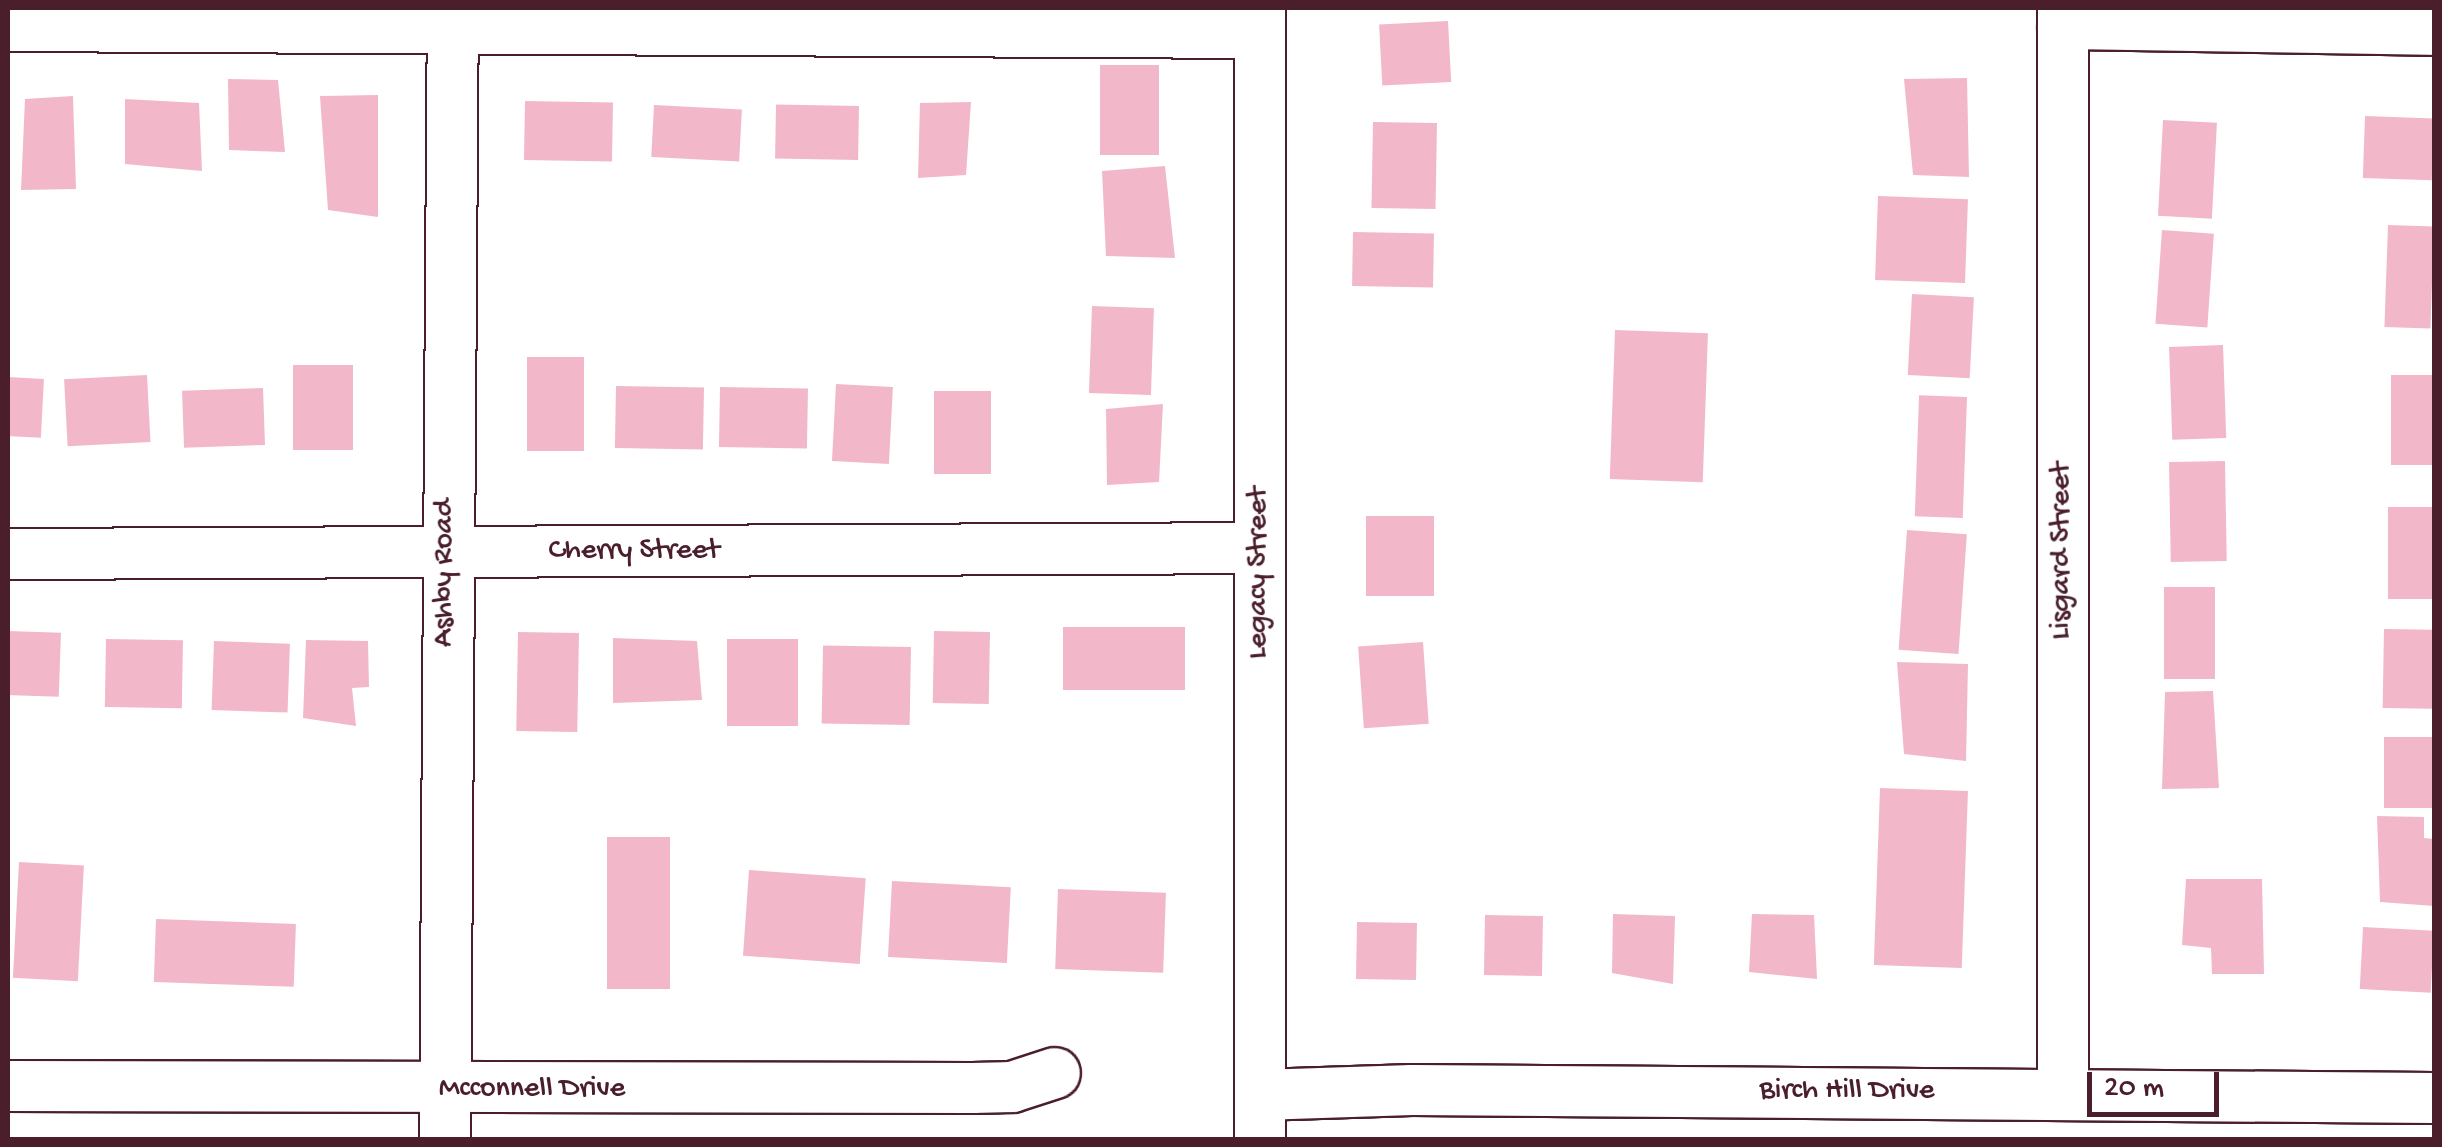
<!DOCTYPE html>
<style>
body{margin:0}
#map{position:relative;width:2442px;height:1147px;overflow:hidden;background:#fff;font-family:"Gochi Hand",sans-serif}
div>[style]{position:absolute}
.building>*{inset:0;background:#f2b8c9;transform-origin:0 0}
.roads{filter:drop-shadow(2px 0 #4a1f2b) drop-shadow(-2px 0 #4a1f2b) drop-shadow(0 2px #4a1f2b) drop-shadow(0 -2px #4a1f2b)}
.minor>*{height:50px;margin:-25px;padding:0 25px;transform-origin:25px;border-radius:25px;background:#fff}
span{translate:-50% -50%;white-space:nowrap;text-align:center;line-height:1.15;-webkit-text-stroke:10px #fff;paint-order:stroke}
.street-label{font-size:30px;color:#4a1f2b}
.frame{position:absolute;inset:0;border:10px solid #4a1f2b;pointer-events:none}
.scale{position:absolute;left:2087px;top:1072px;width:132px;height:45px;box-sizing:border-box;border:5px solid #4a1f2b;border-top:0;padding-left:12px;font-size:30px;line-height:35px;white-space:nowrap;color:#4a1f2b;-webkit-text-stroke:8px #fff;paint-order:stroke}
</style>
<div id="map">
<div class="building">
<div style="left:1448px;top:21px;width:61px;height:69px;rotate:87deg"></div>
<div style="left:1100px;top:65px;width:59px;height:90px"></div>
<div style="clip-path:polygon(1967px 78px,1969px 177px,1913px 175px,1904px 79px)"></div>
<div style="clip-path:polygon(228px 79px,278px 80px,285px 152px,229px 150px)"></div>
<div style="clip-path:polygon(378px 95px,378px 217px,328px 210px,320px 96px)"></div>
<div style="clip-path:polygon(73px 96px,76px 189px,21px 190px,25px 99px)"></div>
<div style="clip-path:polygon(125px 99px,199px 103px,202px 171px,125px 164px)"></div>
<div style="left:525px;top:101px;width:88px;height:59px;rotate:1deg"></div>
<div style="clip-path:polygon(971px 102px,966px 175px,918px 178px,920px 103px)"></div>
<div style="left:654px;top:105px;width:88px;height:52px;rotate:3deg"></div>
<div style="left:859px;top:106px;width:54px;height:83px;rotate:91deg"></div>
<div style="left:2365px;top:116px;width:69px;height:62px;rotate:2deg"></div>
<div style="left:2163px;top:120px;width:54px;height:96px;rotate:3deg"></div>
<div style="left:1373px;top:122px;width:64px;height:86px;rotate:1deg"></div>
<div style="clip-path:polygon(1165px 166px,1175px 258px,1106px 256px,1102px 171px)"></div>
<div style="left:1878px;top:196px;width:90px;height:84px;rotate:2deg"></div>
<div style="left:2388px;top:225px;width:46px;height:102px;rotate:2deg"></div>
<div style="left:2162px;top:230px;width:52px;height:94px;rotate:4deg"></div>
<div style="left:1353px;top:232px;width:81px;height:54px;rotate:1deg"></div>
<div style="left:1912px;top:294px;width:62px;height:81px;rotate:3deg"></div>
<div style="left:1092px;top:306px;width:62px;height:87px;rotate:2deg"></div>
<div style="left:1615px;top:330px;width:93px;height:149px;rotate:2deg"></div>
<div style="left:2223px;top:345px;width:93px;height:54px;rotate:88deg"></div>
<div style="left:584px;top:357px;width:94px;height:57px;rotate:90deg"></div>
<div style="left:293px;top:365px;width:60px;height:85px"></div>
<div style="left:147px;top:375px;width:67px;height:83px;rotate:87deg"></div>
<div style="left:2391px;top:375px;width:43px;height:90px"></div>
<div style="left:8px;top:377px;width:36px;height:59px;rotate:3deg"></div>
<div style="left:836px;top:384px;width:57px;height:77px;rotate:3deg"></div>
<div style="left:616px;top:386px;width:88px;height:62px;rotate:1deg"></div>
<div style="left:720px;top:387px;width:88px;height:60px;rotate:1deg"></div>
<div style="left:263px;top:388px;width:57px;height:81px;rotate:88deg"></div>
<div style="left:991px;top:391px;width:83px;height:57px;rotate:90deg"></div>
<div style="left:1967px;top:397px;width:121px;height:48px;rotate:92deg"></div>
<div style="clip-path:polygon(1163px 404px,1159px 482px,1107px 485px,1106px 409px)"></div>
<div style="left:2225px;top:461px;width:100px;height:56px;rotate:89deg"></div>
<div style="left:2388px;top:507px;width:46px;height:92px"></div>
<div style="left:1366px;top:516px;width:68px;height:80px"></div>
<div style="left:1907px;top:530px;width:60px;height:120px;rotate:4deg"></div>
<div style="left:2164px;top:587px;width:51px;height:92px"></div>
<div style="left:1063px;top:627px;width:122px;height:63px"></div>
<div style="left:2384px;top:629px;width:50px;height:79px;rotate:1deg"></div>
<div style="left:8px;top:631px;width:53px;height:64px;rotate:2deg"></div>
<div style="left:934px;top:631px;width:56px;height:72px;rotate:1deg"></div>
<div style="left:518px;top:632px;width:61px;height:99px;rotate:1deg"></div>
<div style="clip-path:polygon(613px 638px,697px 641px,702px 700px,613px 703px)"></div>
<div style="left:106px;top:639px;width:77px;height:68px;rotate:1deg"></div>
<div style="left:727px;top:639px;width:71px;height:87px"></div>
<div style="clip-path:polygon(306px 640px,368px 641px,369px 687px,352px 688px,356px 726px,303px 718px)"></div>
<div style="left:214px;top:641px;width:76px;height:69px;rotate:2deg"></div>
<div style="left:1423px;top:642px;width:82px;height:65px;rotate:86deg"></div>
<div style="left:911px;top:647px;width:78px;height:88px;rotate:91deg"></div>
<div style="clip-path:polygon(1897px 662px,1968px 664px,1966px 761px,1904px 754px)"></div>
<div style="clip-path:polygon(2213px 691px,2219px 788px,2162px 789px,2165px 692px)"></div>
<div style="left:2434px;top:737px;width:71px;height:50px;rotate:90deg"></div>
<div style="left:1880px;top:788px;width:88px;height:177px;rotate:2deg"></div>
<div style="clip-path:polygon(2377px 816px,2424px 817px,2424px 838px,2434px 839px,2434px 906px,2380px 902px)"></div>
<div style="left:670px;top:837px;width:152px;height:63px;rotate:90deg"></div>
<div style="left:19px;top:862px;width:65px;height:116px;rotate:3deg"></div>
<div style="left:749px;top:870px;width:117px;height:86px;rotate:4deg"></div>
<div style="clip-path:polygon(2186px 879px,2262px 879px,2264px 974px,2212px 974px,2211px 948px,2182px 945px)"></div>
<div style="left:892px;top:881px;width:119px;height:76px;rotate:3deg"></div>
<div style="left:1058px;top:889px;width:108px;height:80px;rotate:2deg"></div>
<div style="clip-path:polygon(1613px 914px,1675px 916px,1673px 984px,1612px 973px)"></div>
<div style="clip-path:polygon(1752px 914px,1814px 915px,1817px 979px,1749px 972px)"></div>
<div style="left:1485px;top:915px;width:58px;height:60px;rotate:1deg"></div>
<div style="left:156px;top:919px;width:140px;height:63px;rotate:2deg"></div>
<div style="left:1357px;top:922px;width:60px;height:57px;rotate:1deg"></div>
<div style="left:2363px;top:927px;width:71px;height:62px;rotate:3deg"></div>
</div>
<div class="roads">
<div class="minor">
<div style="left:1260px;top:8px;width:1132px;rotate:90deg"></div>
<div style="left:2063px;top:24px;width:371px;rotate:0.9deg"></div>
<div style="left:8px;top:26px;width:1251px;rotate:0.32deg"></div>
<div style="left:8px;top:554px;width:1252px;rotate:-0.27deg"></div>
<div style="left:8px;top:1086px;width:964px;rotate:0.12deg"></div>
<div style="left:972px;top:1088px;width:40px;rotate:-1.4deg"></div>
<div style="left:1012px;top:1087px;width:45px;rotate:-18deg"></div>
<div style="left:2063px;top:1094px;width:1086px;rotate:-90deg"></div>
<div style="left:1260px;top:1095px;width:152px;rotate:-1.9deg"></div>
<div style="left:1412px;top:1090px;width:1022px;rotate:0.45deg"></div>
<div style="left:445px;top:1140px;width:1132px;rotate:-89.6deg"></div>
</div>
</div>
<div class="street-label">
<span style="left:2063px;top:551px;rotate:-90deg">Lisgard Street</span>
<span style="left:634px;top:552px">Cherry Street</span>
<span style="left:446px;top:573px;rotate:-90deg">Ashby Road</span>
<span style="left:1260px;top:573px;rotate:-90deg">Legacy Street</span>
<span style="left:532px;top:1090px">Mcconnell Drive</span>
<span style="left:1847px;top:1092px">Birch Hill Drive</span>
</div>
<div class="frame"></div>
<div class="scale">20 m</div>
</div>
